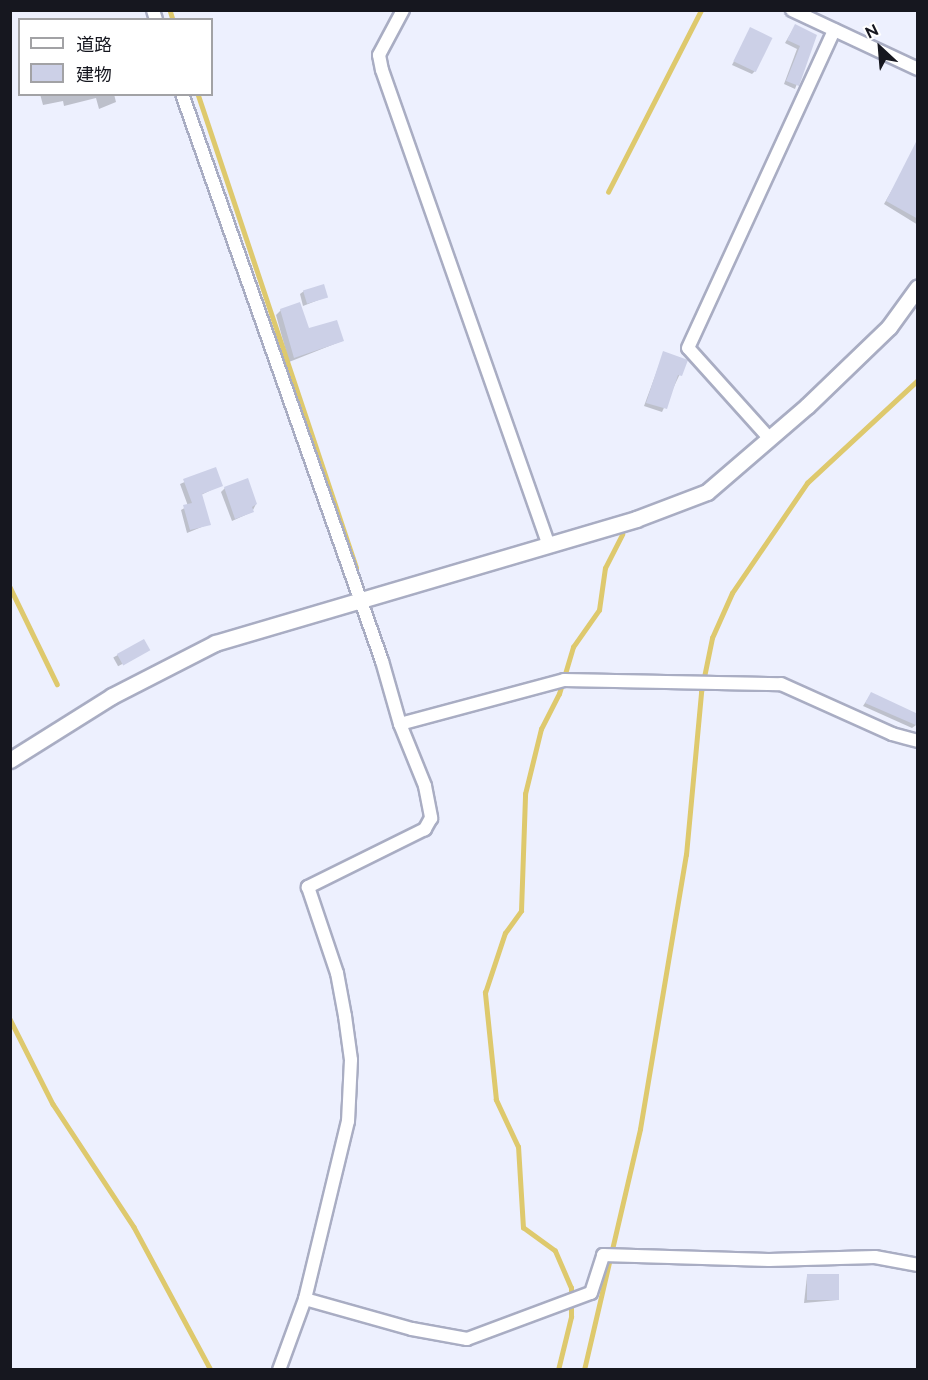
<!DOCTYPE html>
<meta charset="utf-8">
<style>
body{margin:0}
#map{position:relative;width:928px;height:1380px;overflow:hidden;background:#edf0fe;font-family:Raleway,"Noto Sans JP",sans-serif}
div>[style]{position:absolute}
.shadow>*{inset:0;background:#0003;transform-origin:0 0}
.stream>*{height:4.5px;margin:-2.25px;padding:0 2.25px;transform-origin:2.25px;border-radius:2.25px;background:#dec96d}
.building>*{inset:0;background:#ccd0e7;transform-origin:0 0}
.roads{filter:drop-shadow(2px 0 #a9adc3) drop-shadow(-2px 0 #a9adc3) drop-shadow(0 2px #a9adc3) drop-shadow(0 -2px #a9adc3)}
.minor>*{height:12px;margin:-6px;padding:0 6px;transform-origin:6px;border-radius:6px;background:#fff}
.tertiary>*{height:15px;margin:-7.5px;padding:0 7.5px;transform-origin:7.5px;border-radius:7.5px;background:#fff}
span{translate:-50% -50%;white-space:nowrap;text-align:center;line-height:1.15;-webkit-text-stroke:4.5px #fff;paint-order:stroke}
.frame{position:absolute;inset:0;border:12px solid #16171f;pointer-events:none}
.legend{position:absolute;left:18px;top:18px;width:195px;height:78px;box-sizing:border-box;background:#fff;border:2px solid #a2a2a5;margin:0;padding:8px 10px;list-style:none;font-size:18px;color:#16171f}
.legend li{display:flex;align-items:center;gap:12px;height:30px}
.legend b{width:30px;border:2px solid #a2a2a5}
.north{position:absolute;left:850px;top:18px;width:60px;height:60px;-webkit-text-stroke:4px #fff;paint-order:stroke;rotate:334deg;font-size:16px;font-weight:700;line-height:24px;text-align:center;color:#16171f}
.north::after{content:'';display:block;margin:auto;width:21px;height:27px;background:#16171f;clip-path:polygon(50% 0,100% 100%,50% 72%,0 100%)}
</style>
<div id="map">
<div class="shadow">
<div style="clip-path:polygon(795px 26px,815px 36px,795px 89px,784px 84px,797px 49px,785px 43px)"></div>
<div style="clip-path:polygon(751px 29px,755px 71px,752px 74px,732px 65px)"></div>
<div style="clip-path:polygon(40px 94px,114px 94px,116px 102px,99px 109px,96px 98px,64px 106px,63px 101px,43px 105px)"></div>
<div style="clip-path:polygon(918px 145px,918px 225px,884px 204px)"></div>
<div style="clip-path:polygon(304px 291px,326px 297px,303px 306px,300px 294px)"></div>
<div style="clip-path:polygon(281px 310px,308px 329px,342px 341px,289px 362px,276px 315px)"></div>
<div style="clip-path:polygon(664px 352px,686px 361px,662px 412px,644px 406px)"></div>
<div style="clip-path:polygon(215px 469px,221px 485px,201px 495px,209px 524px,187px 533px,181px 510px,188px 506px,180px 484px)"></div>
<div style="clip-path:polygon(225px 488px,256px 504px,252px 512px,232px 521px,221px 492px)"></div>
<div style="left:143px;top:641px;width:10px;height:34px;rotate:61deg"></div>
<div style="clip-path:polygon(871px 694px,918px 720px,916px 725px,912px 728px,863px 706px)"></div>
<div style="clip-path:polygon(807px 1276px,838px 1300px,804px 1303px)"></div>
</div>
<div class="stream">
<div style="left:170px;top:10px;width:10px;rotate:73deg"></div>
<div style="left:198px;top:94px;width:499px;rotate:71.5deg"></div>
<div style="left:608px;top:192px;width:204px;rotate:-62.9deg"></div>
<div style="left:10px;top:587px;width:108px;rotate:64.1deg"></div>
<div style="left:10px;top:1019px;width:95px;rotate:63.2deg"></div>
<div style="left:53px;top:1104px;width:147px;rotate:56.6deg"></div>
<div style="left:134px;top:1227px;width:162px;rotate:61.7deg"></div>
<div style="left:558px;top:1370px;width:55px;rotate:-76.2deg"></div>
<div style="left:571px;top:1317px;width:29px;rotate:-90deg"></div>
<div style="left:571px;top:1288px;width:40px;rotate:-113.4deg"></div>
<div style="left:555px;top:1251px;width:39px;rotate:-144deg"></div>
<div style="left:523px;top:1228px;width:81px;rotate:-93.5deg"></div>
<div style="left:518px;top:1147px;width:52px;rotate:-115.1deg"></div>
<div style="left:496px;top:1100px;width:108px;rotate:-95.9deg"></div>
<div style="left:485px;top:993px;width:63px;rotate:-71.6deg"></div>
<div style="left:505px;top:933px;width:27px;rotate:-54deg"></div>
<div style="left:521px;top:911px;width:117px;rotate:-88deg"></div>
<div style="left:525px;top:794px;width:67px;rotate:-76.2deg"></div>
<div style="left:541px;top:729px;width:39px;rotate:-63deg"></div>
<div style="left:559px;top:694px;width:49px;rotate:-73.4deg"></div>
<div style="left:573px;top:647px;width:45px;rotate:-54.9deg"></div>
<div style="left:599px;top:610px;width:42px;rotate:-81.9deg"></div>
<div style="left:605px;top:568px;width:38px;rotate:-63deg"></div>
<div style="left:584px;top:1370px;width:247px;rotate:-76.9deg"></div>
<div style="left:640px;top:1129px;width:278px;rotate:-80.5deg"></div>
<div style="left:686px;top:855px;width:164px;rotate:-84.7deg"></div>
<div style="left:701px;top:692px;width:55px;rotate:-78.5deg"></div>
<div style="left:712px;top:638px;width:49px;rotate:-66deg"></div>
<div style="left:732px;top:593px;width:133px;rotate:-55.7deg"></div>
<div style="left:807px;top:483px;width:151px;rotate:-42.9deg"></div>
</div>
<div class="building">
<div style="clip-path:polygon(795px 24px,817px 35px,799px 86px,786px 81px,800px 46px,787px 40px)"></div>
<div style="left:750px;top:27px;width:25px;height:38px;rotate:26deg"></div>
<div style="clip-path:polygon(918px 138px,918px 219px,886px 201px)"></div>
<div style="left:324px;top:284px;width:14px;height:22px;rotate:73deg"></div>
<div style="clip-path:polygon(300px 302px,309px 328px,337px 320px,344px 341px,294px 358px,280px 309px)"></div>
<div style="clip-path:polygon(663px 351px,688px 360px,682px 376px,678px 375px,667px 409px,646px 403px)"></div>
<div style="clip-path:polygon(216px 467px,223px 486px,202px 494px,211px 525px,190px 530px,183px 505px,192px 503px,183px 479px)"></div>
<div style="clip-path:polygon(248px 478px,257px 504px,252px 507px,254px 512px,235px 519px,224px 487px)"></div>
<div style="left:144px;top:639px;width:13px;height:31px;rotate:61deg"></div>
<div style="clip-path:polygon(871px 692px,918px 714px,918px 726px,865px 703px)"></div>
<div style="left:839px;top:1274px;width:26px;height:32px;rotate:90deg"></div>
</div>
<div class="roads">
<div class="minor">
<div style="left:153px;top:10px;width:10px;rotate:73deg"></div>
<div style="left:403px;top:10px;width:51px;rotate:118.1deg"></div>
<div style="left:379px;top:55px;width:15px;rotate:79deg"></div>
<div style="left:382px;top:70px;width:501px;rotate:70.66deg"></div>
<div style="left:792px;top:10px;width:139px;rotate:25.1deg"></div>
<div style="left:182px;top:94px;width:601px;rotate:70.57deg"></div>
<div style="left:382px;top:661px;width:66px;rotate:74.1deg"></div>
<div style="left:400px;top:724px;width:67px;rotate:68deg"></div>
<div style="left:425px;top:786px;width:33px;rotate:79deg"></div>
<div style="left:431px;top:818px;width:13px;rotate:119deg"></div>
<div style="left:425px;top:829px;width:131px;rotate:153.6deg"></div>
<div style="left:308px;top:887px;width:91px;rotate:71.4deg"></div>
<div style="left:337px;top:973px;width:44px;rotate:79.5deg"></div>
<div style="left:345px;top:1016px;width:44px;rotate:82.2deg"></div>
<div style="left:351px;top:1060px;width:61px;rotate:92.8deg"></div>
<div style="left:348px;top:1121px;width:183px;rotate:103.6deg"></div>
<div style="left:305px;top:1299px;width:76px;rotate:110.1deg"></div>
<div style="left:770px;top:439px;width:122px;rotate:-132deg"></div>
<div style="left:688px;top:348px;width:350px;rotate:-65.3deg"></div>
<div style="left:400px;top:724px;width:170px;rotate:-15deg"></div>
<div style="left:564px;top:680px;width:217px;rotate:1.1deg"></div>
<div style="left:781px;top:684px;width:122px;rotate:24.2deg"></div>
<div style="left:892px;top:734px;width:27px;rotate:15deg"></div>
<div style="left:305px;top:1299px;width:111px;rotate:15.7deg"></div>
<div style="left:412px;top:1329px;width:56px;rotate:10.3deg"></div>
<div style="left:467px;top:1339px;width:132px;rotate:-20.4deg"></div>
<div style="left:591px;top:1293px;width:40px;rotate:-72deg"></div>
<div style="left:603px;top:1255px;width:166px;rotate:1.7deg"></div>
<div style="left:769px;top:1260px;width:106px;rotate:-1.6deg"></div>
<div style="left:875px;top:1257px;width:44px;rotate:10.5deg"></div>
</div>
<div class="tertiary">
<div style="left:10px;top:760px;width:120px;rotate:-32.1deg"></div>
<div style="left:112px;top:696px;width:116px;rotate:-27.2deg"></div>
<div style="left:215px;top:643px;width:439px;rotate:-16.4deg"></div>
<div style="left:636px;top:519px;width:76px;rotate:-20.8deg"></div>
<div style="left:707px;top:492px;width:132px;rotate:-40.7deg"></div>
<div style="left:807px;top:406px;width:114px;rotate:-43.9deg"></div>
<div style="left:889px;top:327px;width:49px;rotate:-54.1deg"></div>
</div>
</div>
<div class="frame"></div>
<ul class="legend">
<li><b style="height:8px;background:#fff"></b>道路</li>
<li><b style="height:16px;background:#ccd0e7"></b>建物</li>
</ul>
<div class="north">N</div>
</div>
